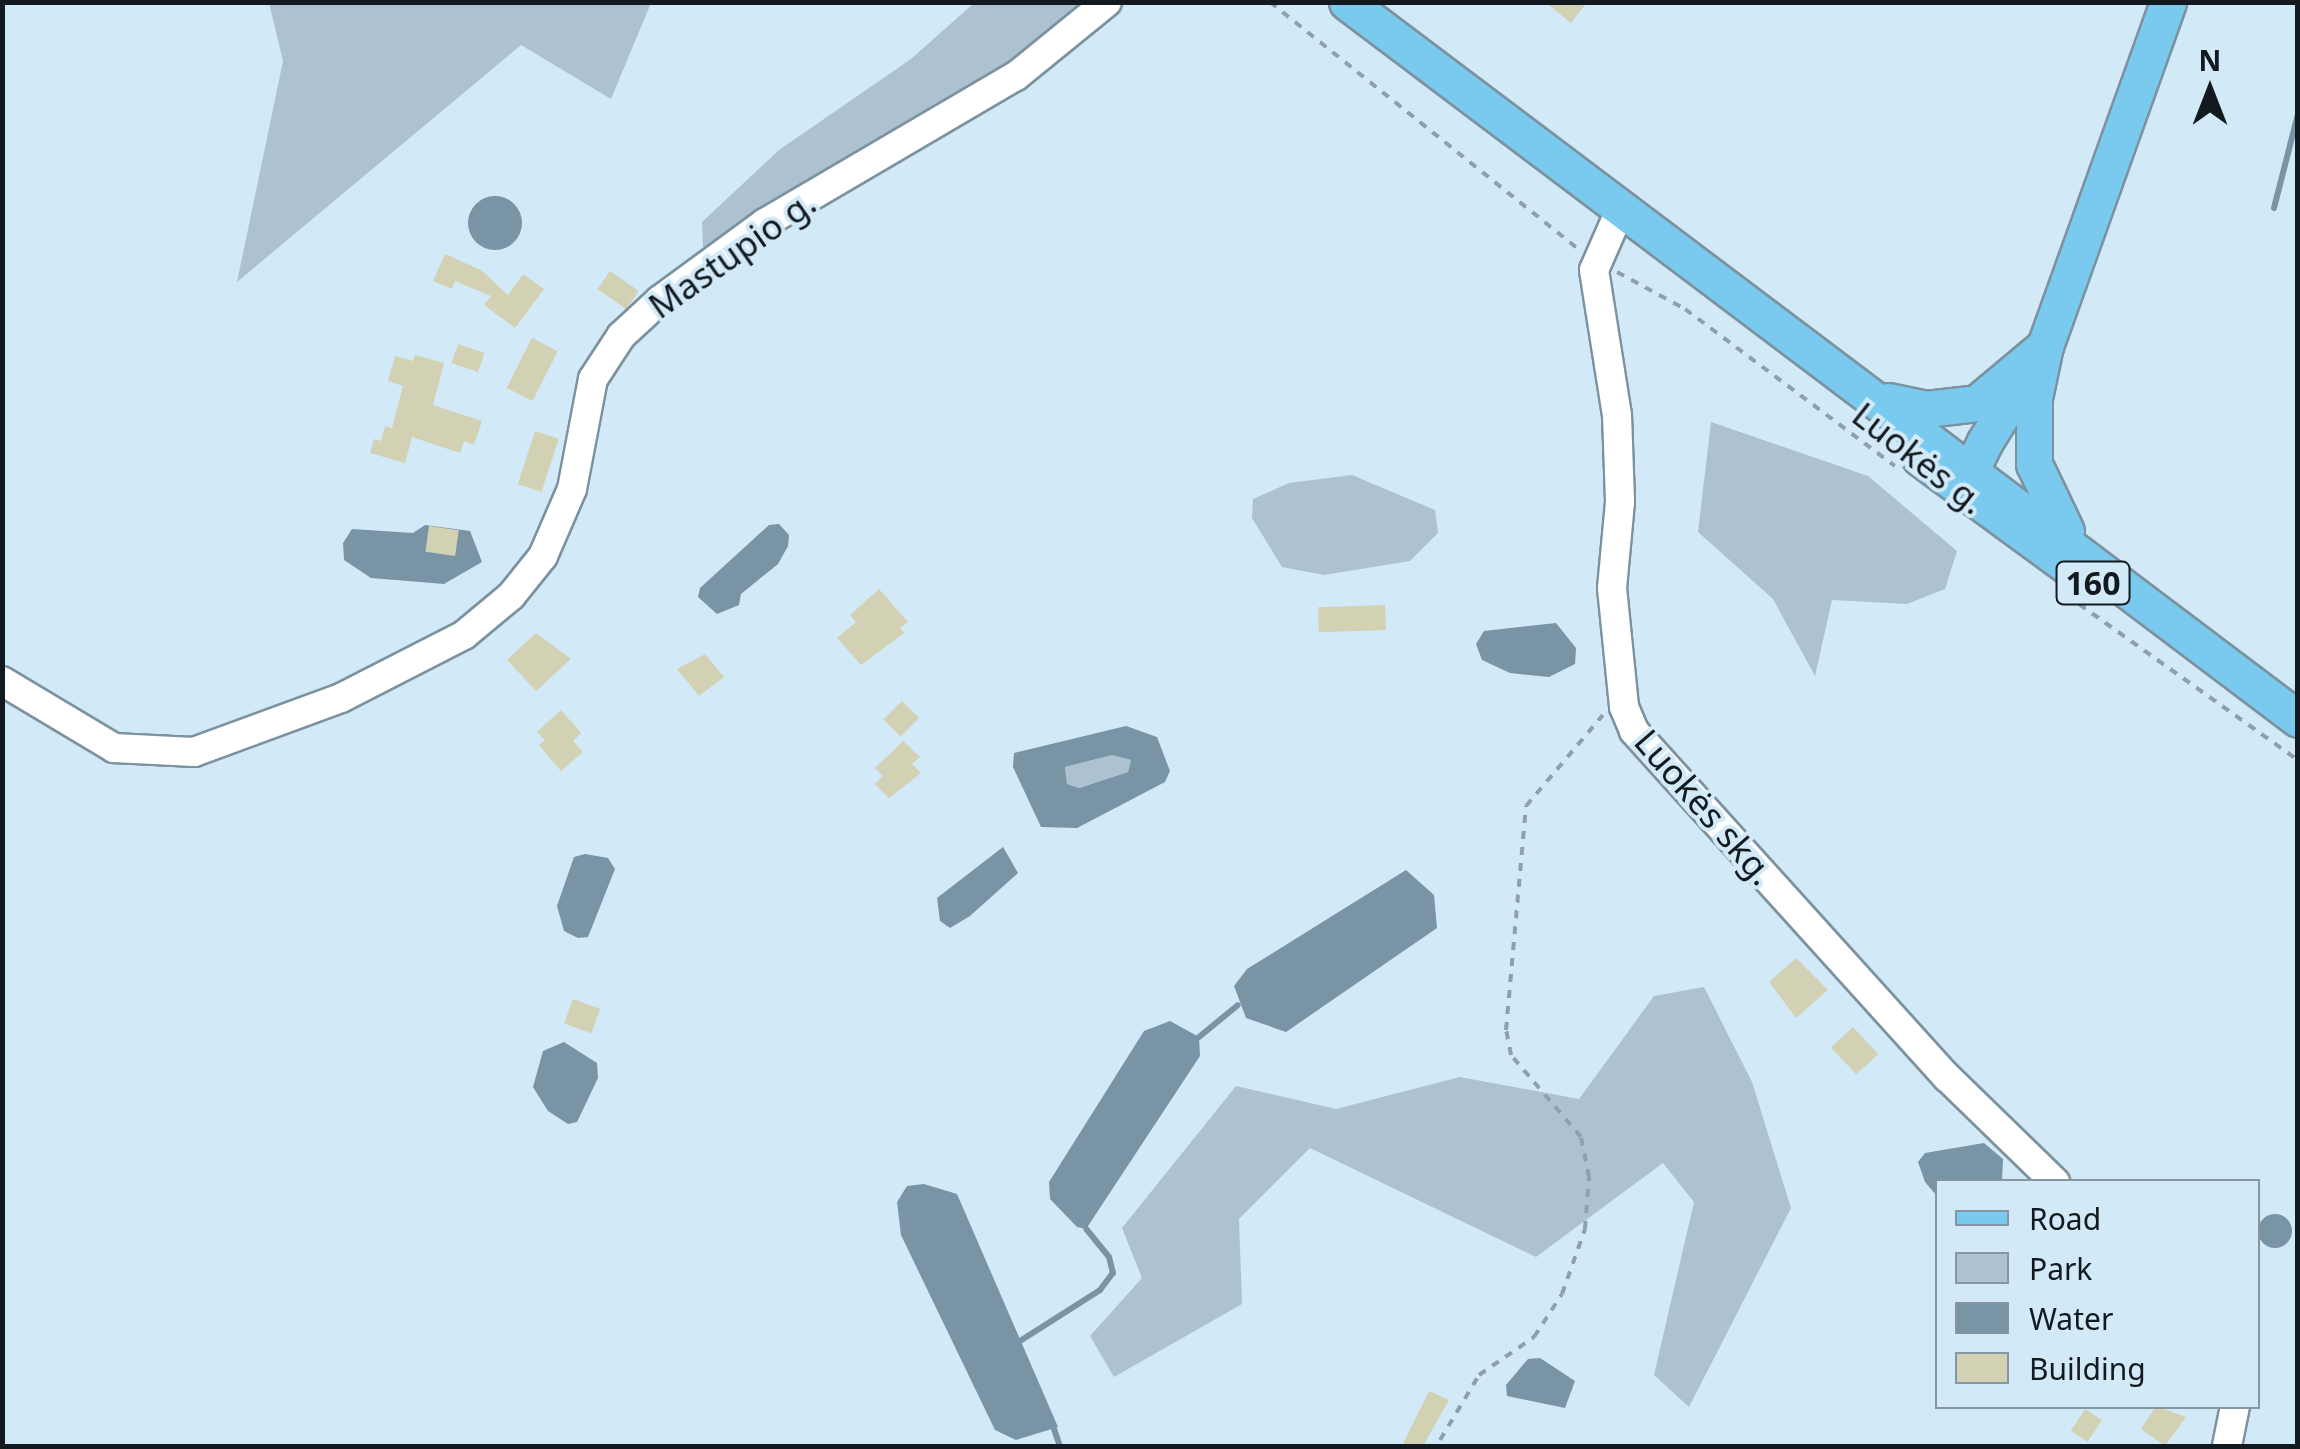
<!DOCTYPE html>
<meta charset="utf-8">
<style>
body{margin:0}
#map{position:relative;width:2300px;height:1449px;overflow:hidden;background:#d2e9f8;font-family:"Noto Sans",sans-serif}
div>[style]{position:absolute}
.green>*{inset:0;background:#adc2d0}
.water>*{inset:0;background:#7894a5}
.round{border-radius:50%}
.stream>*{height:6px;margin:-3px;padding:0 3px;transform-origin:3px;border-radius:3px;background:#7894a5}
.building>*{inset:0;background:#d3d1b3;transform-origin:0 0}
.path>*{height:4px;margin-top:-2px;transform-origin:0;background:repeating-linear-gradient(90deg,#8ea0ab 0 8px,transparent 0 16px)}
.roads{filter:drop-shadow(2px 0 #7c929f) drop-shadow(-2px 0 #7c929f) drop-shadow(0 2px #7c929f) drop-shadow(0 -2px #7c929f)}
.minor>*{height:28px;margin:-14px;padding:0 14px;transform-origin:14px;border-radius:14px;background:#fff}
.major>*{height:35px;margin:-17.5px;padding:0 17.5px;transform-origin:17.5px;border-radius:17.5px;background:#7acaef}
span{translate:-50% -50%;white-space:nowrap;text-align:center;line-height:1.15;-webkit-text-stroke:8px #d2e9f8;paint-order:stroke}
.shield-label span{padding:2px 8px;background:#d2e9f8;border:2px solid;border-radius:8px;-webkit-text-stroke-width:0}
.shield-label{font-size:32px;color:#121a1f;font-weight:700}
.street-label{font-size:35px;color:#121a1f}
.frame{position:absolute;inset:0;border:5px solid #121a1f;pointer-events:none}
.legend{position:absolute;left:1935px;top:1179px;width:325px;height:230px;box-sizing:border-box;background:#d2e9f8;border:2px solid #8596a1;margin:0;padding:12px 18px;list-style:none;font-size:30px;color:#121a1f}
.legend li{display:flex;align-items:center;gap:20px;height:50px}
.legend b{width:50px;border:2px solid #8596a1}
.north{position:absolute;left:2160px;top:40px;width:100px;height:100px;-webkit-text-stroke:8px #d2e9f8;paint-order:stroke;rotate:0deg;font-size:28px;font-weight:700;line-height:40px;text-align:center;color:#121a1f}
.north::after{content:'';display:block;margin:auto;width:35px;height:45px;background:#121a1f;clip-path:polygon(50% 0,100% 100%,50% 72%,0 100%)}
</style>
<div id="map">
<div class="green">
<div style="clip-path:polygon(269px 3px,269px 2px,651px 3px,611px 99px,521px 45px,237px 282px,283px 61px)"></div>
<div style="clip-path:polygon(974px 3px,1088px 3px,968px 92px,703px 248px,702px 222px,779px 150px,911px 59px)"></div>
<div style="clip-path:polygon(1711px 422px,1868px 476px,1957px 551px,1945px 589px,1907px 604px,1832px 600px,1815px 676px,1773px 599px,1698px 532px)"></div>
<div style="clip-path:polygon(1352px 475px,1435px 510px,1438px 533px,1410px 561px,1324px 575px,1282px 567px,1252px 518px,1253px 499px,1289px 483px)"></div>
<div style="clip-path:polygon(1112px 755px,1131px 760px,1128px 772px,1078px 788px,1067px 784px,1065px 767px)"></div>
<div style="clip-path:polygon(1704px 987px,1752px 1082px,1791px 1208px,1689px 1407px,1654px 1375px,1694px 1202px,1663px 1163px,1536px 1257px,1310px 1148px,1239px 1219px,1242px 1304px,1114px 1377px,1090px 1336px,1142px 1278px,1122px 1228px,1236px 1086px,1336px 1109px,1460px 1077px,1579px 1099px,1654px 996px)"></div>
</div>
<div class="water">
<div class="round" style="left:468px;top:196px;width:54px;height:54px"></div>
<div style="clip-path:polygon(779px 524px,789px 535px,788px 546px,778px 564px,741px 594px,739px 605px,717px 614px,698px 597px,700px 588px,769px 525px)"></div>
<div style="clip-path:polygon(425px 525px,470px 531px,482px 562px,444px 584px,371px 578px,344px 560px,343px 543px,352px 529px,413px 533px)"></div>
<div style="clip-path:polygon(1556px 623px,1576px 648px,1575px 664px,1549px 677px,1510px 673px,1482px 660px,1476px 644px,1484px 631px)"></div>
<div style="clip-path:polygon(evenodd,1126px 726px,1157px 737px,1170px 771px,1165px 782px,1077px 828px,1041px 827px,1013px 767px,1014px 753px,1126px 726px,1112px 755px,1131px 760px,1128px 772px,1079px 788px,1067px 784px,1065px 767px,1112px 755px)"></div>
<div style="clip-path:polygon(1003px 847px,1018px 873px,970px 916px,950px 928px,940px 921px,937px 898px)"></div>
<div style="clip-path:polygon(585px 854px,608px 858px,615px 869px,588px 937px,578px 938px,564px 931px,557px 906px,574px 857px)"></div>
<div style="clip-path:polygon(1406px 870px,1434px 895px,1437px 928px,1286px 1032px,1246px 1018px,1234px 986px,1247px 969px)"></div>
<div style="clip-path:polygon(1170px 1021px,1199px 1037px,1200px 1056px,1086px 1229px,1077px 1227px,1050px 1199px,1049px 1182px,1144px 1031px)"></div>
<div style="clip-path:polygon(564px 1042px,597px 1063px,598px 1078px,577px 1122px,568px 1124px,548px 1111px,533px 1087px,543px 1051px)"></div>
<div style="clip-path:polygon(1984px 1143px,2003px 1159px,2002px 1181px,1938px 1182px,1937px 1196px,1925px 1182px,1918px 1162px,1925px 1153px)"></div>
<div style="clip-path:polygon(924px 1184px,957px 1194px,1058px 1427px,1016px 1440px,995px 1430px,901px 1235px,897px 1202px,907px 1186px)"></div>
<div class="round" style="left:2258px;top:1214px;width:34px;height:34px"></div>
<div style="clip-path:polygon(1540px 1358px,1575px 1381px,1565px 1408px,1507px 1396px,1506px 1385px,1528px 1359px)"></div>
</div>
<div class="stream">
<div style="left:2274px;top:208px;width:97px;rotate:-75.7deg"></div>
<div style="left:1199px;top:1037px;width:50px;rotate:-39.4deg"></div>
<div style="left:1020px;top:1341px;width:95px;rotate:-32.5deg"></div>
<div style="left:1100px;top:1290px;width:21px;rotate:-53deg"></div>
<div style="left:1113px;top:1273px;width:16px;rotate:-104deg"></div>
<div style="left:1109px;top:1257px;width:36px;rotate:-129deg"></div>
<div style="left:1054px;top:1429px;width:18px;rotate:71deg"></div>
</div>
<div class="building">
<div style="clip-path:polygon(1545px 2px,1587px 2px,1571px 23px)"></div>
<div style="clip-path:polygon(445px 254px,481px 270px,508px 295px,523px 274px,544px 289px,515px 328px,484px 305px,491px 296px,455px 281px,452px 289px,433px 281px)"></div>
<div style="left:610px;top:271px;width:35px;height:22px;rotate:35deg"></div>
<div style="left:532px;top:338px;width:29px;height:56px;rotate:27deg"></div>
<div style="left:458px;top:344px;width:28px;height:20px;rotate:19deg"></div>
<div style="clip-path:polygon(415px 355px,444px 363px,433px 405px,482px 421px,474px 445px,464px 441px,460px 453px,412px 437px,405px 463px,370px 453px,374px 439px,381px 441px,385px 426px,392px 428px,403px 386px,388px 381px,395px 356px,413px 361px)"></div>
<div style="left:535px;top:431px;width:25px;height:56px;rotate:18deg"></div>
<div style="left:429px;top:526px;width:30px;height:26px;rotate:8deg"></div>
<div style="clip-path:polygon(879px 589px,908px 622px,900px 628px,904px 633px,861px 665px,837px 638px,856px 622px,850px 615px)"></div>
<div style="left:1385px;top:605px;width:25px;height:67px;rotate:88deg"></div>
<div style="clip-path:polygon(536px 633px,571px 659px,536px 691px,507px 660px)"></div>
<div style="clip-path:polygon(705px 654px,724px 677px,699px 696px,677px 669px)"></div>
<div style="left:902px;top:701px;width:24px;height:26px;rotate:45deg"></div>
<div style="clip-path:polygon(561px 710px,581px 733px,573px 741px,583px 752px,561px 771px,539px 745px,545px 740px,537px 732px)"></div>
<div style="clip-path:polygon(903px 741px,920px 757px,912px 764px,921px 773px,889px 798px,875px 784px,883px 776px,875px 768px)"></div>
<div style="clip-path:polygon(1796px 958px,1828px 990px,1796px 1018px,1769px 982px)"></div>
<div style="left:573px;top:999px;width:29px;height:26px;rotate:20deg"></div>
<div style="left:1853px;top:1027px;width:37px;height:30px;rotate:47deg"></div>
<div style="clip-path:polygon(1429px 1391px,1449px 1400px,1423px 1446px,1402px 1446px)"></div>
<div style="clip-path:polygon(2156px 1406px,2186px 1417px,2165px 1446px,2141px 1429px)"></div>
<div style="left:2085px;top:1409px;width:20px;height:26px;rotate:33deg"></div>
</div>
<div class="path">
<div style="left:1270px;top:2px;width:395px;rotate:38.7deg"></div>
<div style="left:1617px;top:272px;width:77px;rotate:28.6deg"></div>
<div style="left:1685px;top:309px;width:262px;rotate:36.8deg"></div>
<div style="left:2079px;top:604px;width:269px;rotate:35.5deg"></div>
<div style="left:1440px;top:1440px;width:76px;rotate:-59deg"></div>
<div style="left:1479px;top:1375px;width:67px;rotate:-34.6deg"></div>
<div style="left:1534px;top:1337px;width:51px;rotate:-56.9deg"></div>
<div style="left:1562px;top:1294px;width:69px;rotate:-70.5deg"></div>
<div style="left:1585px;top:1229px;width:52px;rotate:-85.6deg"></div>
<div style="left:1589px;top:1177px;width:41px;rotate:-101.3deg"></div>
<div style="left:1581px;top:1137px;width:108px;rotate:-130.5deg"></div>
<div style="left:1511px;top:1055px;width:25px;rotate:-101deg"></div>
<div style="left:1506px;top:1030px;width:225px;rotate:-84.9deg"></div>
<div style="left:1526px;top:806px;width:119px;rotate:-49.8deg"></div>
</div>
<div class="roads">
<div class="minor">
<div style="left:1619px;top:213px;width:62px;rotate:113.7deg"></div>
<div style="left:1594px;top:270px;width:147px;rotate:81deg"></div>
<div style="left:1617px;top:415px;width:87px;rotate:88deg"></div>
<div style="left:1620px;top:502px;width:86px;rotate:95.3deg"></div>
<div style="left:1612px;top:588px;width:120px;rotate:84.2deg"></div>
<div style="left:1624px;top:707px;width:26px;rotate:67deg"></div>
<div style="left:1634px;top:731px;width:467px;rotate:47.9deg"></div>
<div style="left:1947px;top:1077px;width:151px;rotate:44.2deg"></div>
<div style="left:2px;top:681px;width:131px;rotate:30.9deg"></div>
<div style="left:114px;top:748px;width:80px;rotate:2.9deg"></div>
<div style="left:194px;top:752px;width:157px;rotate:-20.2deg"></div>
<div style="left:341px;top:698px;width:138px;rotate:-27.1deg"></div>
<div style="left:464px;top:635px;width:61px;rotate:-39.7deg"></div>
<div style="left:511px;top:596px;width:51px;rotate:-51.3deg"></div>
<div style="left:543px;top:556px;width:73px;rotate:-66.6deg"></div>
<div style="left:572px;top:489px;width:112px;rotate:-79.2deg"></div>
<div style="left:593px;top:379px;width:51px;rotate:-56.9deg"></div>
<div style="left:621px;top:336px;width:53px;rotate:-42.7deg"></div>
<div style="left:660px;top:300px;width:130px;rotate:-36.3deg"></div>
<div style="left:765px;top:223px;width:291px;rotate:-30.4deg"></div>
<div style="left:1016px;top:76px;width:117px;rotate:-39.1deg"></div>
<div style="left:2227px;top:1446px;width:41px;rotate:-78.7deg"></div>
</div>
<div class="major">
<div style="left:1347px;top:2px;width:1191px;rotate:37.01deg"></div>
<div style="left:1889px;top:401px;width:38px;rotate:12deg"></div>
<div style="left:1926px;top:409px;width:51px;rotate:-6.7deg"></div>
<div style="left:1977px;top:403px;width:89px;rotate:-40deg"></div>
<div style="left:1920px;top:458px;width:203px;rotate:36.2deg"></div>
<div style="left:1973px;top:490px;width:22px;rotate:-93deg"></div>
<div style="left:1972px;top:468px;width:28px;rotate:-64deg"></div>
<div style="left:1984px;top:443px;width:79px;rotate:-57.9deg"></div>
<div style="left:2066px;top:531px;width:74px;rotate:-115.5deg"></div>
<div style="left:2034px;top:464px;width:66px;rotate:-90deg"></div>
<div style="left:2034px;top:398px;width:53px;rotate:-78.1deg"></div>
<div style="left:2045px;top:346px;width:365px;rotate:-70.3deg"></div>
</div>
</div>
<div class="shield-label">
<span style="left:2093px;top:583px">160</span>
</div>
<div class="street-label">
<span style="left:732px;top:254px;rotate:-35deg">Mastupio g.</span>
<span style="left:1919px;top:458px;rotate:38deg">Luokės g.</span>
<span style="left:1705px;top:807px;rotate:49deg">Luokės skg.</span>
</div>
<div class="frame"></div>
<ul class="legend">
<li><b style="height:12px;background:#7acaef"></b>Road</li>
<li><b style="height:28px;background:#adc2d0"></b>Park</li>
<li><b style="height:28px;background:#7894a5"></b>Water</li>
<li><b style="height:28px;background:#d3d1b3"></b>Building</li>
</ul>
<div class="north">N</div>
</div>
